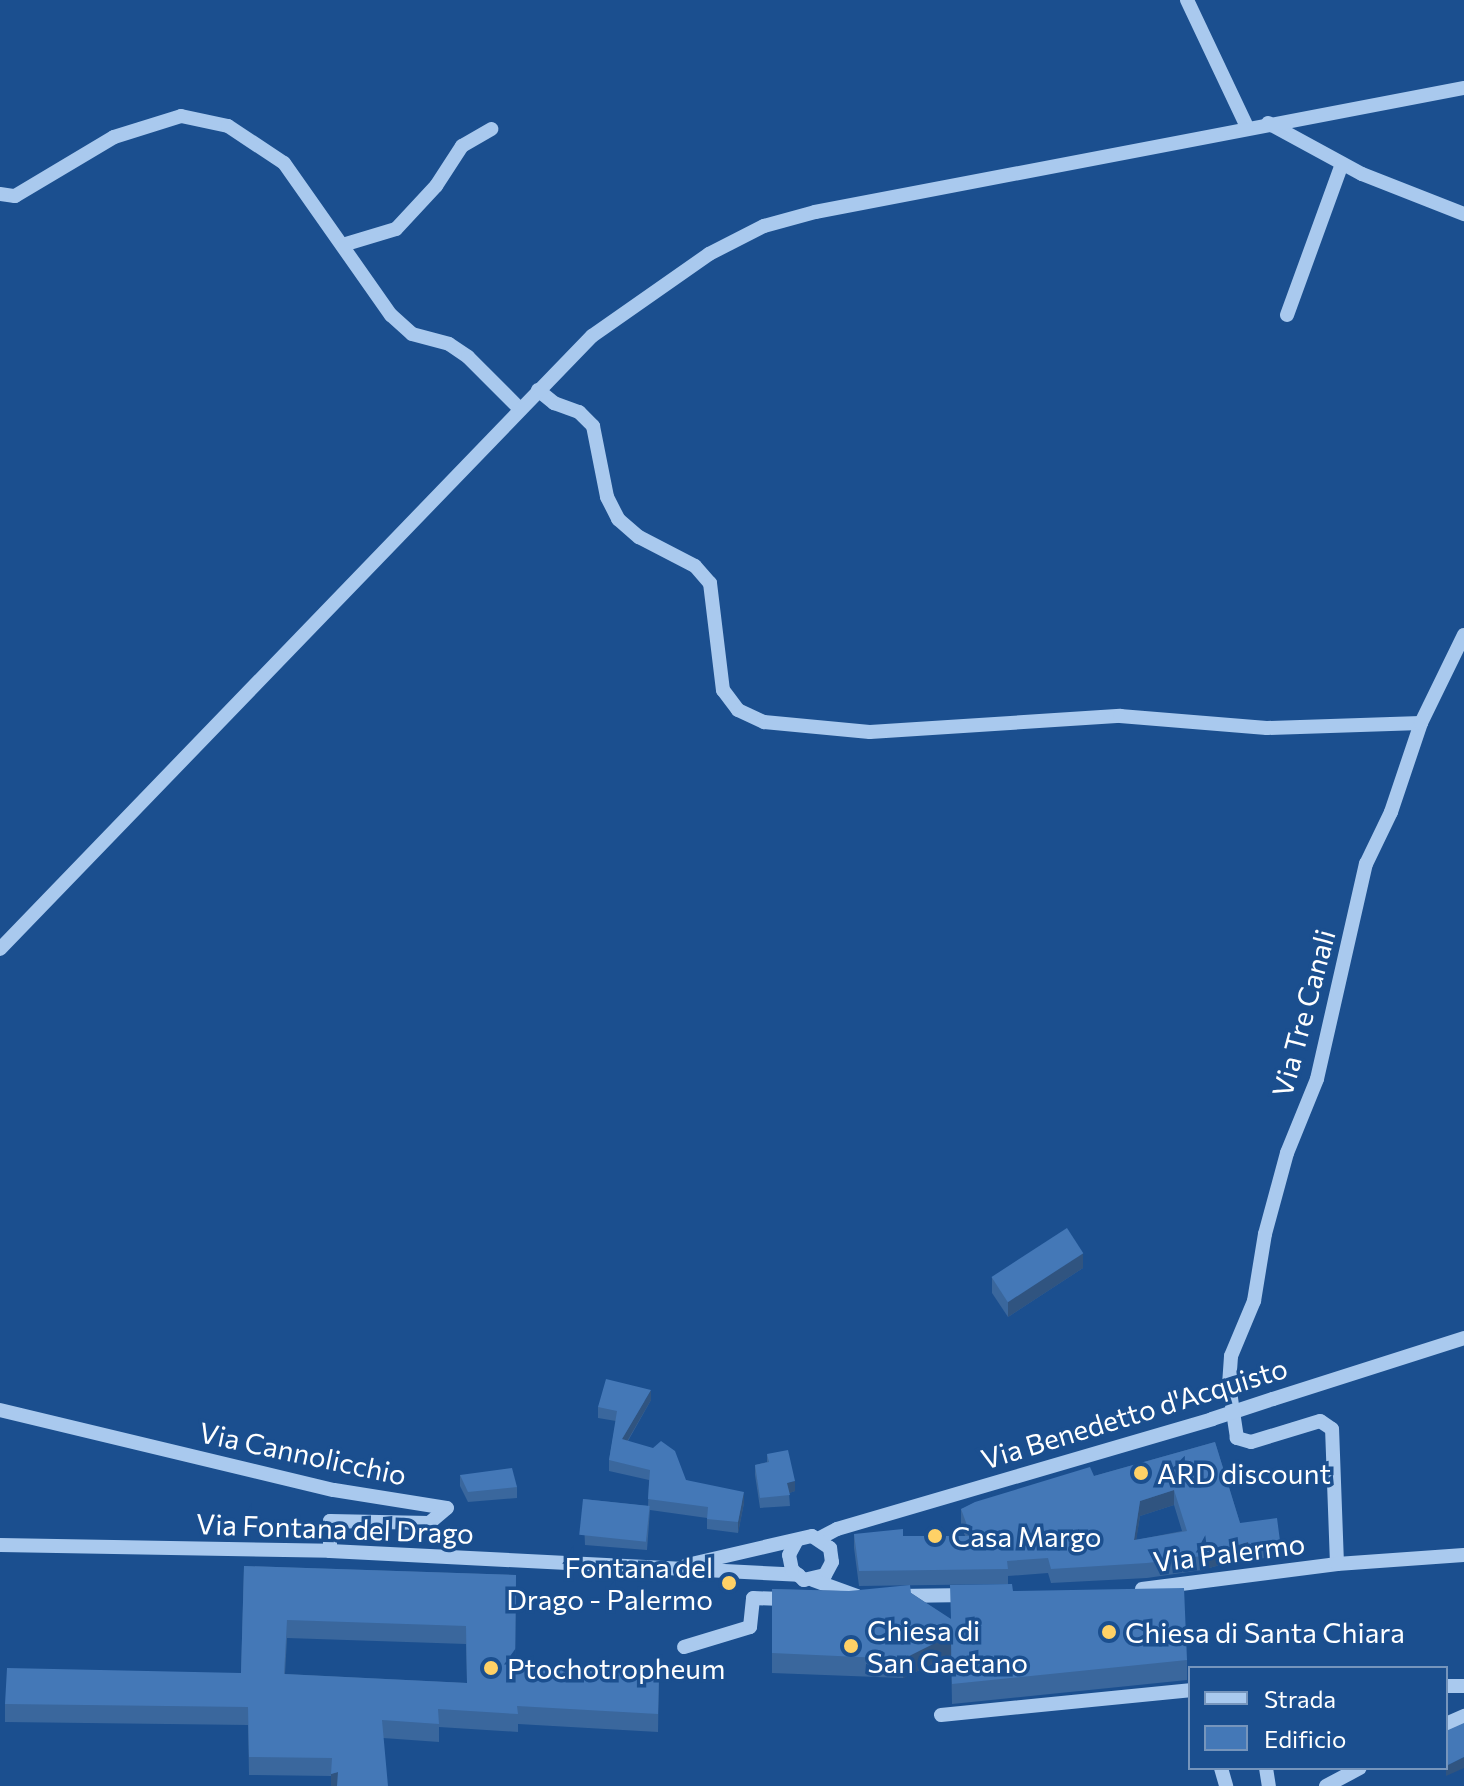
<!DOCTYPE html>
<style>
body{margin:0}
#map{position:relative;width:1464px;height:1786px;overflow:hidden;background:#1b4f8f;font-family:Commissioner,sans-serif}
div>[style]{position:absolute}
.minor>*{height:14px;margin:-7px;padding:0 7px;transform-origin:7px;border-radius:7px;background:#a9c9ee}
.minor-bridge>*{height:14px;margin:-7px;padding:0 7px;transform-origin:7px;border-radius:7px;background:#a9c9ee}
.wall>*{inset:0;background:#3a679d}
.shaded-wall>*{inset:0;background:#305480}
.building>*{inset:0;background:#4478b7;transform-origin:0 0}
.dots>*{width:22px;height:22px;translate:-50% -50%;box-sizing:border-box;border:4px solid #1b4f8f;border-radius:50%}
span{translate:-50% -50%;white-space:nowrap;text-align:center;line-height:1.15;-webkit-text-stroke:7px #1b4f8f;paint-order:stroke}
.street-label{font-size:28px;color:#fff}
.poi-label{font-size:28px;color:#fff}
.left{translate:0 -50%;text-align:left}
.right{translate:-100% -50%;text-align:right}
.legend{position:absolute;left:1188px;top:1666px;width:260px;height:104px;box-sizing:border-box;background:#1b4f8f;border:2px solid #7695bc;margin:0;padding:10px 14px;list-style:none;font-size:24px;color:#fff}
.legend li{display:flex;align-items:center;gap:16px;height:40px}
.legend b{width:40px;border:2px solid #7695bc}
</style>
<div id="map">
<div class="minor">
<div style="left:1187px;top:0;width:140px;rotate:64.7deg"></div>
<div style="left:1268px;top:123px;width:107px;rotate:28.5deg"></div>
<div style="left:1362px;top:174px;width:110px;rotate:21.4deg"></div>
<div style="left:0;top:194px;width:15px;rotate:8deg"></div>
<div style="left:15px;top:196px;width:115px;rotate:-30.8deg"></div>
<div style="left:114px;top:137px;width:70px;rotate:-17.4deg"></div>
<div style="left:181px;top:116px;width:48px;rotate:12deg"></div>
<div style="left:228px;top:126px;width:67px;rotate:33.5deg"></div>
<div style="left:284px;top:163px;width:186px;rotate:54.9deg"></div>
<div style="left:391px;top:315px;width:28px;rotate:42deg"></div>
<div style="left:412px;top:334px;width:38px;rotate:15deg"></div>
<div style="left:449px;top:344px;width:23px;rotate:34deg"></div>
<div style="left:468px;top:357px;width:74px;rotate:45deg"></div>
<div style="left:346px;top:244px;width:52px;rotate:-16.7deg"></div>
<div style="left:396px;top:229px;width:59px;rotate:-47.1deg"></div>
<div style="left:436px;top:186px;width:48px;rotate:-57deg"></div>
<div style="left:462px;top:146px;width:34px;rotate:-30deg"></div>
<div style="left:1287px;top:315px;width:161px;rotate:-70deg"></div>
<div style="left:538px;top:390px;width:21px;rotate:39deg"></div>
<div style="left:554px;top:403px;width:27px;rotate:20deg"></div>
<div style="left:579px;top:412px;width:20px;rotate:45deg"></div>
<div style="left:593px;top:426px;width:72px;rotate:78.8deg"></div>
<div style="left:607px;top:497px;width:25px;rotate:63deg"></div>
<div style="left:618px;top:519px;width:28px;rotate:41deg"></div>
<div style="left:639px;top:537px;width:63px;rotate:27.4deg"></div>
<div style="left:695px;top:566px;width:23px;rotate:49deg"></div>
<div style="left:710px;top:583px;width:108px;rotate:83.1deg"></div>
<div style="left:723px;top:690px;width:25px;rotate:53deg"></div>
<div style="left:738px;top:710px;width:29px;rotate:25deg"></div>
<div style="left:764px;top:722px;width:106px;rotate:5.4deg"></div>
<div style="left:870px;top:732px;width:251px;rotate:-3.7deg"></div>
<div style="left:1120px;top:716px;width:147px;rotate:4.7deg"></div>
<div style="left:1267px;top:728px;width:154px;rotate:-1.9deg"></div>
<div style="left:0;top:949px;width:852px;rotate:-46deg"></div>
<div style="left:592px;top:336px;width:143px;rotate:-35deg"></div>
<div style="left:709px;top:254px;width:62px;rotate:-27deg"></div>
<div style="left:764px;top:226px;width:53px;rotate:-15.4deg"></div>
<div style="left:815px;top:212px;width:661px;rotate:-10.82deg"></div>
<div style="left:1273px;top:1399px;width:201px;rotate:-17.7deg"></div>
<div style="left:0;top:1410px;width:343px;rotate:13.5deg"></div>
<div style="left:334px;top:1490px;width:114px;rotate:9.1deg"></div>
<div style="left:447px;top:1508px;width:23px;rotate:140deg"></div>
<div style="left:429px;top:1523px;width:99px;rotate:-178.8deg"></div>
<div style="left:330px;top:1521px;width:30px;rotate:90deg"></div>
<div style="left:820px;top:1538px;width:19px;rotate:-28deg"></div>
<div style="left:837px;top:1529px;width:391px;rotate:-16.3deg"></div>
<div style="left:0;top:1545px;width:330px;rotate:1deg"></div>
<div style="left:330px;top:1551px;width:469px;rotate:2.9deg"></div>
<div style="left:1337px;top:1564px;width:135px;rotate:-92.1deg"></div>
<div style="left:1332px;top:1429px;width:14px;rotate:-146deg"></div>
<div style="left:1320px;top:1421px;width:72px;rotate:163.1deg"></div>
<div style="left:1251px;top:1442px;width:15px;rotate:-164deg"></div>
<div style="left:1237px;top:1438px;width:54px;rotate:-98.6deg"></div>
<div style="left:1229px;top:1385px;width:29px;rotate:-86deg"></div>
<div style="left:1231px;top:1356px;width:60px;rotate:-67.3deg"></div>
<div style="left:1254px;top:1301px;width:68px;rotate:-80.7deg"></div>
<div style="left:1265px;top:1234px;width:84px;rotate:-74.8deg"></div>
<div style="left:1287px;top:1153px;width:80px;rotate:-67.9deg"></div>
<div style="left:1317px;top:1079px;width:221px;rotate:-77.2deg"></div>
<div style="left:1366px;top:864px;width:58px;rotate:-64.3deg"></div>
<div style="left:1391px;top:812px;width:94px;rotate:-71.4deg"></div>
<div style="left:1421px;top:723px;width:98px;rotate:-64deg"></div>
<div style="left:687px;top:1565px;width:128px;rotate:-13.1deg"></div>
<div style="left:812px;top:1536px;width:22px;rotate:34deg"></div>
<div style="left:830px;top:1548px;width:14px;rotate:82deg"></div>
<div style="left:832px;top:1562px;width:15px;rotate:118deg"></div>
<div style="left:825px;top:1575px;width:22px;rotate:167deg"></div>
<div style="left:804px;top:1580px;width:16px;rotate:-140deg"></div>
<div style="left:792px;top:1570px;width:15px;rotate:-101deg"></div>
<div style="left:789px;top:1555px;width:15px;rotate:-62deg"></div>
<div style="left:813px;top:1580px;width:47px;rotate:20deg"></div>
<div style="left:1142px;top:1589px;width:197px;rotate:-7.3deg"></div>
<div style="left:1337px;top:1564px;width:127px;rotate:-4.1deg"></div>
<div style="left:898px;top:1596px;width:71px;rotate:-0.8deg"></div>
<div style="left:684px;top:1647px;width:69px;rotate:-16.9deg"></div>
<div style="left:750px;top:1627px;width:29px;rotate:-84deg"></div>
<div style="left:753px;top:1598px;width:37px;rotate:2deg"></div>
<div style="left:1446px;top:1686px;width:18px"></div>
<div style="left:941px;top:1715px;width:250px;rotate:-5.7deg"></div>
<div style="left:1446px;top:1724px;width:20px;rotate:-24deg"></div>
<div style="left:1221px;top:1768px;width:19px;rotate:74deg"></div>
<div style="left:1266px;top:1768px;width:18px;rotate:81deg"></div>
<div style="left:1326px;top:1786px;width:38px;rotate:-28deg"></div>
</div>
<div class="minor-bridge">
<div style="left:1212px;top:1419px;width:64px;rotate:-18.2deg"></div>
</div>
<div class="wall">
<div style="clip-path:polygon(1083px 1268px,1008px 1317px,992px 1293px,992px 1277px)"></div>
<div style="clip-path:polygon(651px 1400px,628px 1441px,686px 1480px,744px 1503px,738px 1533px,707px 1529px,707px 1518px,650px 1510px,647px 1550px,585px 1545px,583px 1499px,648px 1506px,649px 1480px,609px 1471px,609px 1460px,616px 1421px,598px 1418px,598px 1407px)"></div>
<div style="clip-path:polygon(evenodd,1215px 1442px,1240px 1523px,1280px 1541px,1280px 1555px,1249px 1561px,1248px 1557px,1202px 1570px,1147px 1578px,1051px 1583px,1048px 1573px,1008px 1576px,1008px 1584px,859px 1586px,854px 1548px,854px 1534px,903px 1536px,965px 1536px,961px 1524px,961px 1509px,1094px 1476px,1215px 1442px,1174px 1505px,1182px 1531px,1136px 1540px,1140px 1516px,1174px 1505px)"></div>
<div style="clip-path:polygon(767px 1454px,795px 1491px,789px 1493px,790px 1506px,760px 1508px,755px 1475px,755px 1465px,767px 1462px)"></div>
<div style="clip-path:polygon(460px 1475px,517px 1487px,517px 1498px,468px 1502px,460px 1486px)"></div>
<div style="clip-path:polygon(evenodd,244px 1566px,516px 1575px,515px 1667px,659px 1675px,658px 1732px,518px 1724px,518px 1732px,439px 1727px,439px 1742px,383px 1738px,331px 1786px,331px 1776px,249px 1775px,248px 1725px,5px 1722px,5px 1704px,241px 1673px,244px 1566px,287px 1638px,466px 1644px,467px 1683px,285px 1674px,287px 1638px)"></div>
<div style="clip-path:polygon(772px 1589px,911px 1593px,950px 1619px,1013px 1591px,1187px 1660px,1187px 1680px,952px 1704px,951px 1655px,903px 1678px,772px 1673px)"></div>
</div>
<div class="shaded-wall">
<div style="clip-path:polygon(1083px 1253px,1083px 1268px,1008px 1317px,1008px 1301px)"></div>
<div style="clip-path:polygon(651px 1390px,651px 1400px,622px 1450px,622px 1439px)"></div>
<div style="clip-path:polygon(795px 1481px,795px 1491px,787px 1494px,787px 1483px)"></div>
<div style="clip-path:polygon(1174px 1490px,1174px 1505px,1140px 1516px,1134px 1555px,1134px 1540px,1140px 1501px)"></div>
<div style="clip-path:polygon(744px 1492px,744px 1503px,738px 1533px,738px 1522px)"></div>
<div style="clip-path:polygon(1248px 1542px,1248px 1557px,1202px 1570px,1202px 1556px)"></div>
<div style="clip-path:polygon(951px 1635px,951px 1655px,903px 1678px,903px 1659px)"></div>
<div style="clip-path:polygon(1464px 1757px,1464px 1768px,1446px 1776px,1446px 1766px)"></div>
<div style="clip-path:polygon(338px 1772px,338px 1786px,331px 1786px,331px 1774px)"></div>
</div>
<div class="building">
<div style="left:1067px;top:1228px;width:30px;height:90px;rotate:57deg"></div>
<div style="clip-path:polygon(606px 1379px,651px 1390px,622px 1439px,653px 1448px,661px 1441px,675px 1451px,686px 1480px,744px 1492px,738px 1522px,707px 1519px,708px 1507px,648px 1499px,650px 1470px,609px 1460px,617px 1411px,598px 1407px)"></div>
<div style="clip-path:polygon(evenodd,1215px 1442px,1240px 1523px,1277px 1518px,1280px 1541px,1249px 1546px,1248px 1542px,1202px 1556px,1147px 1563px,1051px 1569px,1048px 1558px,1007px 1561px,1008px 1569px,859px 1571px,854px 1534px,903px 1529px,903px 1536px,971px 1536px,961px 1509px,975px 1502px,1090px 1467px,1094px 1476px,1215px 1442px,1174px 1490px,1187px 1531px,1134px 1540px,1140px 1501px,1174px 1490px)"></div>
<div style="clip-path:polygon(788px 1450px,795px 1481px,787px 1483px,790px 1495px,760px 1498px,755px 1465px,769px 1462px,767px 1454px)"></div>
<div style="clip-path:polygon(512px 1468px,517px 1487px,468px 1492px,460px 1475px)"></div>
<div style="left:583px;top:1499px;width:67px;height:36px;rotate:6deg"></div>
<div style="clip-path:polygon(evenodd,244px 1566px,516px 1575px,515px 1667px,659px 1675px,658px 1714px,517px 1706px,518px 1714px,438px 1709px,439px 1724px,382px 1720px,388px 1786px,337px 1786px,338px 1772px,331px 1774px,332px 1758px,249px 1757px,248px 1707px,5px 1704px,7px 1668px,241px 1673px,244px 1566px,287px 1620px,466px 1626px,467px 1683px,284px 1674px,287px 1620px)"></div>
<div style="clip-path:polygon(1012px 1584px,1013px 1591px,1184px 1588px,1187px 1660px,952px 1684px,951px 1635px,903px 1659px,772px 1653px,772px 1589px,849px 1591px,910px 1585px,911px 1593px,951px 1619px,950px 1585px)"></div>
<div style="clip-path:polygon(1464px 1723px,1464px 1757px,1446px 1766px,1446px 1731px)"></div>
</div>
<div class="dots">
<div style="left:1141px;top:1473px;background:#ffd166"></div>
<div style="left:935px;top:1536px;background:#ffd166"></div>
<div style="left:729px;top:1583px;background:#ffd166"></div>
<div style="left:1109px;top:1632px;background:#ffd166"></div>
<div style="left:851px;top:1646px;background:#ffd166"></div>
<div style="left:491px;top:1668px;background:#ffd166"></div>
</div>
<div class="street-label">
<span style="left:1303px;top:1013px;rotate:-75deg">Via Tre Canali</span>
<span style="left:1134px;top:1413px;rotate:-17deg">Via Benedetto d'Acquisto</span>
<span style="left:303px;top:1453px;rotate:12deg">Via Cannolicchio</span>
<span style="left:335px;top:1528px;rotate:2deg">Via Fontana del Drago</span>
<span style="left:1229px;top:1552px;rotate:-7deg">Via Palermo</span>
</div>
<div class="poi-label">
<span class="left" style="left:1157px;top:1473px">ARD discount</span>
<span class="left" style="left:951px;top:1536px">Casa Margo</span>
<span class="right" style="left:713px;top:1583px">Fontana del<br>Drago - Palermo</span>
<span class="left" style="left:867px;top:1646px">Chiesa di<br>San Gaetano</span>
<span class="left" style="left:1125px;top:1632px">Chiesa di Santa Chiara</span>
<span class="left" style="left:507px;top:1668px">Ptochotropheum</span>
</div>
<ul class="legend">
<li><b style="height:10px;background:#a9c9ee"></b>Strada</li>
<li><b style="height:22px;background:#4478b7"></b>Edificio</li>
</ul>
</div>
